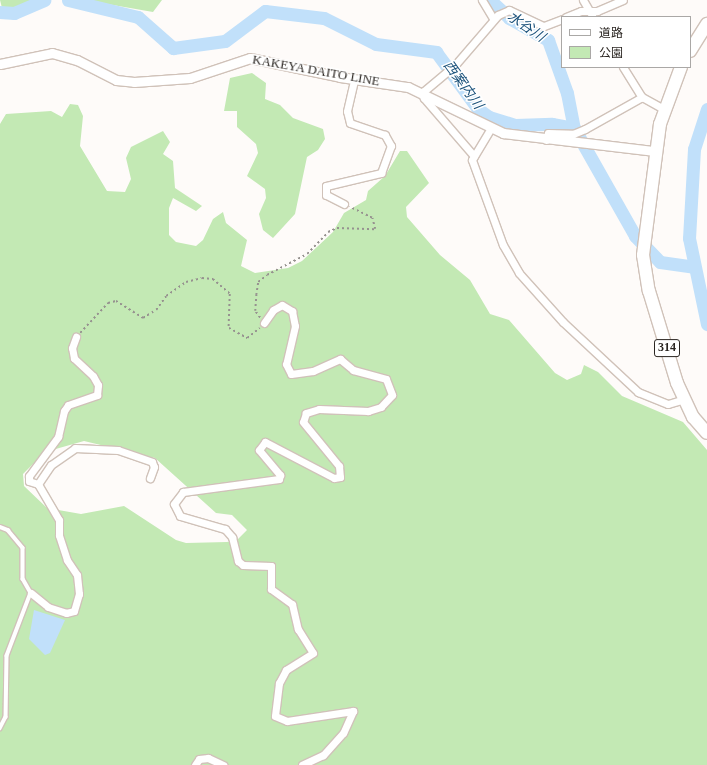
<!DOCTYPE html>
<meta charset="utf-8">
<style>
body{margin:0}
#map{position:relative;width:707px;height:765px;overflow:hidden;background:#fefbf9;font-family:"Times New Roman","Noto Sans JP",serif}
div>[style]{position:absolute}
.green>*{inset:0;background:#c3e9b4}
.water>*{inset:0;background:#c1e0fa}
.river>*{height:13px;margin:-6.5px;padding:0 6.5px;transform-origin:6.5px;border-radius:6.5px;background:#c1e0fa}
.path>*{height:1.5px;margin-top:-0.75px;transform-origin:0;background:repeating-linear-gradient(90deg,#96928f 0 2px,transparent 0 5px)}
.roads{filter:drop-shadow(1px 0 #d0c2b9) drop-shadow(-1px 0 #d0c2b9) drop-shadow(0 1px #d0c2b9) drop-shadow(0 -1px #d0c2b9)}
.lane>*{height:3.5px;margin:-1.75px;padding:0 1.75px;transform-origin:1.75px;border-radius:1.75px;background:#fff}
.street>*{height:7px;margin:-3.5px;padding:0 3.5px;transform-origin:3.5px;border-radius:3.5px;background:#fff}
.secondary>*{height:9px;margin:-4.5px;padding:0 4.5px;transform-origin:4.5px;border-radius:4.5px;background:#fff}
.highway>*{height:12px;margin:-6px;padding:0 6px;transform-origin:6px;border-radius:6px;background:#fff}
span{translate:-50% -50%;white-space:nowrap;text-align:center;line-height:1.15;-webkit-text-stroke:3px #fff;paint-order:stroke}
.shield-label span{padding:1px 3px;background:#fff;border:1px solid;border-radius:3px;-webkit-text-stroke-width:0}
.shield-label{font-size:12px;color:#2a2521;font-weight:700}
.street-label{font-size:13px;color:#2a2521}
.water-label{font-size:14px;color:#1b527b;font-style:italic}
.legend{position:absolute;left:561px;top:16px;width:130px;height:52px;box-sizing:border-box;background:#fff;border:1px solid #aaa8a6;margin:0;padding:5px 7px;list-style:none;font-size:12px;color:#2a2521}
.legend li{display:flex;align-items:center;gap:8px;height:20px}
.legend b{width:20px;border:1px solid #aaa8a6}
</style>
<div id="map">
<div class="green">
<div style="clip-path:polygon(0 0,39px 0,21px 8px,2px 8px)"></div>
<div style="clip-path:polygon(84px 0,162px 0,153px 12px)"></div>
<div style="clip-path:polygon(252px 73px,266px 83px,265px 99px,280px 105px,293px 118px,323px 129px,325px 139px,318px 150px,307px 157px,295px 214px,273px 238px,263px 230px,259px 214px,266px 198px,265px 189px,247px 176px,258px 153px,256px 144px,237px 127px,237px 111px,224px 111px,230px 78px)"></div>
<div style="clip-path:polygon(evenodd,70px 104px,78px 105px,83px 116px,80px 146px,107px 191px,125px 192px,131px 179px,126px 158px,131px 147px,163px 131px,170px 142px,163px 154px,173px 161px,175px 188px,202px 206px,196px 211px,173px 198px,169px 208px,169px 235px,176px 242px,196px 246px,203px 240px,213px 219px,223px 212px,226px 223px,247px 240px,241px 266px,255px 273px,288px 268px,302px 261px,333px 232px,344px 213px,366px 200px,368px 191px,385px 176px,400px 151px,407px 151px,429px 183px,406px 207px,407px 217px,440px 255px,470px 280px,490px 314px,509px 320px,555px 373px,567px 380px,581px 374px,584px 365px,598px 372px,622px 396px,683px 422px,707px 450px,707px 765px,0 765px,0 124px,6px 114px,51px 111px,62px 117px,70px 104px,84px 441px,155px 458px,216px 513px,232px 515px,247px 530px,237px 540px,227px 542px,186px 543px,176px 540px,124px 506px,81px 514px,47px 508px,24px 486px,23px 474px,45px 452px,84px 441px)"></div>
</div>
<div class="water">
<div style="clip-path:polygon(34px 610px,65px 620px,50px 653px,45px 655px,29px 639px)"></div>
</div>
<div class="river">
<div style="left:68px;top:0;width:72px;rotate:13.7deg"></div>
<div style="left:138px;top:17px;width:47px;rotate:41.5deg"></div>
<div style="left:173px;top:48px;width:52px;rotate:-7.7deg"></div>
<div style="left:225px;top:41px;width:50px;rotate:-36.9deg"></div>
<div style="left:265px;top:11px;width:59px;rotate:6.8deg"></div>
<div style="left:324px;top:18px;width:58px;rotate:26.6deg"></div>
<div style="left:376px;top:44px;width:61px;rotate:7.6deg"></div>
<div style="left:436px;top:52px;width:71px;rotate:53.6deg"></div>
<div style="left:478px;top:109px;width:14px;rotate:36deg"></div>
<div style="left:489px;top:117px;width:27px;rotate:17deg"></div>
<div style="left:515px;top:125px;width:37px;rotate:-2deg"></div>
<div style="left:552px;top:124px;width:22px;rotate:10deg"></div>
<div style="left:574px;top:128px;width:124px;rotate:60.5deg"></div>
<div style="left:635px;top:236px;width:36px;rotate:46deg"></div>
<div style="left:660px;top:262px;width:34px;rotate:8deg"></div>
<div style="left:490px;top:0;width:26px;rotate:43deg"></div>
<div style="left:509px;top:18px;width:45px;rotate:29.4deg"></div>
<div style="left:548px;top:40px;width:56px;rotate:70.3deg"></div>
<div style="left:567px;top:93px;width:36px;rotate:79deg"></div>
<div style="left:0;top:12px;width:14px;rotate:4deg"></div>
<div style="left:14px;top:13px;width:33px;rotate:-23deg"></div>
<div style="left:707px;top:109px;width:42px;rotate:108deg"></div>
<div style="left:694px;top:149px;width:89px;rotate:93.2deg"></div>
<div style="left:689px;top:238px;width:88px;rotate:78.2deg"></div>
</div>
<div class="path">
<div style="left:260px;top:318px;width:9px;rotate:-126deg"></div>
<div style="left:255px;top:311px;width:16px;rotate:-86deg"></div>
<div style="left:256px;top:295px;width:13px;rotate:-81deg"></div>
<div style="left:258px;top:282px;width:11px;rotate:-38deg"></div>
<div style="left:267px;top:275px;width:45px;rotate:-27.7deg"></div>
<div style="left:307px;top:254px;width:30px;rotate:-46deg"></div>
<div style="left:328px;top:232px;width:10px;rotate:-24deg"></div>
<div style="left:337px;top:228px;width:38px;rotate:2deg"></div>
<div style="left:375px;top:229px;width:11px;rotate:-105deg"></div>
<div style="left:372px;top:218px;width:25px;rotate:-154deg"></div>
<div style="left:80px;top:333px;width:41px;rotate:-47deg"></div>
<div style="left:108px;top:303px;width:8px;rotate:-14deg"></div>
<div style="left:116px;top:301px;width:32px;rotate:32deg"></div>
<div style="left:143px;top:318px;width:15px;rotate:-32deg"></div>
<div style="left:156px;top:310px;width:17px;rotate:-54deg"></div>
<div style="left:166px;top:296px;width:24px;rotate:-35deg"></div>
<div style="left:186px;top:282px;width:16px;rotate:-14deg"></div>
<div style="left:202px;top:278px;width:11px;rotate:5deg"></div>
<div style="left:213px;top:279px;width:23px;rotate:41deg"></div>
<div style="left:230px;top:294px;width:34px;rotate:92deg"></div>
<div style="left:229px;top:328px;width:21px;rotate:29deg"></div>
<div style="left:247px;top:338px;width:16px;rotate:-38deg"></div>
</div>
<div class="roads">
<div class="lane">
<div style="left:0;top:527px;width:9px;rotate:21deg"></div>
<div style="left:8px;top:530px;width:23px;rotate:50deg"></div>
<div style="left:23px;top:548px;width:31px;rotate:90deg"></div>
<div style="left:23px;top:579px;width:16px;rotate:60deg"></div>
<div style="left:31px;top:593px;width:67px;rotate:110.9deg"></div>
<div style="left:7px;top:656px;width:61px;rotate:90.9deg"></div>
<div style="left:6px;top:717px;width:13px;rotate:117deg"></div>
</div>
<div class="street">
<div style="left:482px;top:0;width:21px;rotate:59deg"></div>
<div style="left:583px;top:0;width:20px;rotate:60deg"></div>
<div style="left:566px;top:17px;width:16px;rotate:-22deg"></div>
<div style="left:581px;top:11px;width:16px"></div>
<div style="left:597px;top:11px;width:28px;rotate:-23deg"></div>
<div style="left:623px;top:67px;width:36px;rotate:58deg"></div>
<div style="left:642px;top:97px;width:25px;rotate:29deg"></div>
<div style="left:491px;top:128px;width:37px;rotate:121deg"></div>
<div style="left:472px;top:160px;width:90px;rotate:70deg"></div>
<div style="left:503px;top:245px;width:32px;rotate:60deg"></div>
<div style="left:519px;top:273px;width:66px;rotate:48.1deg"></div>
<div style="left:563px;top:322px;width:103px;rotate:43deg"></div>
<div style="left:638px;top:392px;width:32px;rotate:22deg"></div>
<div style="left:668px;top:404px;width:17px;rotate:-17deg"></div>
<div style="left:546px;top:140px;width:7px;rotate:-74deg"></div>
<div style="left:548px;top:133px;width:25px;rotate:2deg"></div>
<div style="left:573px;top:134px;width:13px;rotate:-23deg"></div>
<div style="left:585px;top:129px;width:65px;rotate:-29.3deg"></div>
<div style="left:474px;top:156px;width:77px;rotate:-130.8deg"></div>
<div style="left:424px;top:98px;width:7px;rotate:-90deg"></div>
<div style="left:424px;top:91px;width:40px;rotate:-40deg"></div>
<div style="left:455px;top:65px;width:66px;rotate:-49.3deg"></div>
<div style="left:498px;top:15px;width:12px;rotate:-24deg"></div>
<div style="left:509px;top:10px;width:38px;rotate:25deg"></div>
<div style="left:544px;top:26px;width:19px;rotate:-21deg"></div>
<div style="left:344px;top:204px;width:20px;rotate:-153deg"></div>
<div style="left:326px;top:195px;width:9px;rotate:-90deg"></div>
<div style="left:326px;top:186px;width:57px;rotate:-13.3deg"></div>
<div style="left:381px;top:173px;width:29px;rotate:-70deg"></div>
<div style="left:391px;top:146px;width:13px;rotate:-119deg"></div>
<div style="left:385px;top:135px;width:37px;rotate:-161deg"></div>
<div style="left:350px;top:123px;width:12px;rotate:-104deg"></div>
<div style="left:347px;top:111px;width:32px;rotate:-77deg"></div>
<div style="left:264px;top:323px;width:16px;rotate:-55deg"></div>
<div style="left:273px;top:310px;width:10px;rotate:-29deg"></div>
<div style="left:282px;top:305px;width:12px;rotate:31deg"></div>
<div style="left:292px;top:311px;width:15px;rotate:79deg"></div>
<div style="left:295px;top:326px;width:39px;rotate:103deg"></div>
<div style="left:286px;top:364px;width:11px;rotate:63deg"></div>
<div style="left:291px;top:374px;width:22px;rotate:-8deg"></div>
<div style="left:313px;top:371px;width:30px;rotate:-24deg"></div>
<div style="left:340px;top:359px;width:17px;rotate:40deg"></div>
<div style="left:353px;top:370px;width:34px;rotate:15deg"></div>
<div style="left:386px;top:379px;width:17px;rotate:69deg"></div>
<div style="left:392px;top:395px;width:16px;rotate:133deg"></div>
<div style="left:381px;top:407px;width:14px;rotate:163deg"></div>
<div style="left:368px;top:411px;width:49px;rotate:-177.7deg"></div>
<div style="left:319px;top:409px;width:14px;rotate:163deg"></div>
<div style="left:306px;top:413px;width:9px;rotate:108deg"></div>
<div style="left:303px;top:422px;width:57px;rotate:50.7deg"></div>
<div style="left:339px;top:466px;width:11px;rotate:85deg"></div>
<div style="left:340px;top:477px;width:6px;rotate:171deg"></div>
<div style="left:334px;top:478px;width:78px;rotate:-152.4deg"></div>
<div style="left:265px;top:442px;width:10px;rotate:127deg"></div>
<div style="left:259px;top:450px;width:33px;rotate:50deg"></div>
<div style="left:280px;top:475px;width:4px;rotate:104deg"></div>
<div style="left:279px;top:479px;width:97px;rotate:172.3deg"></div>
<div style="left:183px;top:492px;width:15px;rotate:127deg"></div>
<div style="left:174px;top:504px;width:13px;rotate:63deg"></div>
<div style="left:180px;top:516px;width:47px;rotate:16.1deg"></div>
<div style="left:225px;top:529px;width:11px;rotate:49deg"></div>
<div style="left:232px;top:537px;width:25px;rotate:76deg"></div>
<div style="left:238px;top:561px;width:6px;rotate:39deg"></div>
<div style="left:243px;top:565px;width:28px;rotate:2deg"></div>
<div style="left:271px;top:566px;width:23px;rotate:90deg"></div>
<div style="left:271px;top:589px;width:26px;rotate:36deg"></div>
<div style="left:292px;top:604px;width:26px;rotate:77deg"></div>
<div style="left:298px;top:629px;width:28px;rotate:58deg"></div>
<div style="left:313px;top:653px;width:32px;rotate:148deg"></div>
<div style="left:286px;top:670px;width:15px;rotate:118deg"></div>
<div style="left:279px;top:683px;width:33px;rotate:97deg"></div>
<div style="left:275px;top:716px;width:13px;rotate:23deg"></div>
<div style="left:287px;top:721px;width:67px;rotate:-8.6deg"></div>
<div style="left:353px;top:711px;width:24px;rotate:114deg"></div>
<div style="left:343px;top:733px;width:30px;rotate:132deg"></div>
<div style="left:323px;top:755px;width:23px;rotate:155deg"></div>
<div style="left:38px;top:484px;width:9px;rotate:-162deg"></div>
<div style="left:29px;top:481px;width:5px;rotate:-90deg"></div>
<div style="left:29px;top:476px;width:49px;rotate:-53.4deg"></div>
<div style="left:58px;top:437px;width:27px;rotate:-77deg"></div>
<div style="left:64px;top:411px;width:7px;rotate:-56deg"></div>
<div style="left:68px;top:405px;width:31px;rotate:-19deg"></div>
<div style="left:97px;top:395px;width:10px;rotate:-84deg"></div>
<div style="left:98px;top:385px;width:10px;rotate:-119deg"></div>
<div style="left:93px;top:376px;width:26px;rotate:-137deg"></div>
<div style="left:74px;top:358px;width:10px;rotate:-101deg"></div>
<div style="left:72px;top:348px;width:12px;rotate:-70deg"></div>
<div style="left:31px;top:593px;width:22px;rotate:39deg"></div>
<div style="left:48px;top:607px;width:19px;rotate:18deg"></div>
<div style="left:66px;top:613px;width:8px;rotate:-14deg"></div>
<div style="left:74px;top:611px;width:18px;rotate:-74deg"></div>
<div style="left:79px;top:594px;width:19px;rotate:-96deg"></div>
<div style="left:77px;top:575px;width:18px;rotate:-124deg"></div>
<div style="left:67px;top:560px;width:26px;rotate:-108deg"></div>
<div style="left:59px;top:535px;width:15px;rotate:-90deg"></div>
<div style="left:59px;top:520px;width:42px;rotate:-120.3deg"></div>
<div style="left:38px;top:484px;width:23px;rotate:-56deg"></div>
<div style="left:51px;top:465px;width:29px;rotate:-35deg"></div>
<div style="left:75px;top:448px;width:43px;rotate:2.7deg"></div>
<div style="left:118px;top:450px;width:36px;rotate:19deg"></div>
<div style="left:152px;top:462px;width:5px;rotate:68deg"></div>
<div style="left:154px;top:467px;width:12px;rotate:110deg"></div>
<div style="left:195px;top:765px;width:7px;rotate:-56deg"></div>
<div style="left:199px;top:759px;width:9px;rotate:-6deg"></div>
<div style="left:208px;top:758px;width:17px;rotate:25deg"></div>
</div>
<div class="secondary">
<div style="left:0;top:64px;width:53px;rotate:-11.9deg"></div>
<div style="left:52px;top:53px;width:26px;rotate:16deg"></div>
<div style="left:77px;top:60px;width:44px;rotate:27.1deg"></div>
<div style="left:116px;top:80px;width:18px;rotate:6deg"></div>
<div style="left:134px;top:82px;width:56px;rotate:-4.1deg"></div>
<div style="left:190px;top:78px;width:63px;rotate:-18.4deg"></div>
<div style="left:250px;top:58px;width:92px;rotate:11.9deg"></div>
<div style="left:340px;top:77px;width:69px;rotate:8.4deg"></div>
<div style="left:408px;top:87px;width:106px;rotate:25.8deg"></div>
<div style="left:503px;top:133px;width:153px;rotate:6.8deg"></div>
</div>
<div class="highway">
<div style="left:690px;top:51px;width:32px;rotate:-58deg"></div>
<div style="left:681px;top:67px;width:61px;rotate:110.2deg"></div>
<div style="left:660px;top:124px;width:132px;rotate:97.4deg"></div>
<div style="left:643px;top:255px;width:36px;rotate:81deg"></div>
<div style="left:649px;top:291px;width:96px;rotate:73.1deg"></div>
<div style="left:677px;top:383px;width:38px;rotate:65deg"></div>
<div style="left:693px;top:417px;width:21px;rotate:49deg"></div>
</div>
</div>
<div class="shield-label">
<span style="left:667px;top:348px">314</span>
</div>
<div class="street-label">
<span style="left:316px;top:71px;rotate:10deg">KAKEYA DAITO LINE</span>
</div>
<div class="water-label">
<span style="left:526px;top:27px;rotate:34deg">水谷川</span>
<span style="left:463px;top:85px;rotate:54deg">西案内川</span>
</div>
<ul class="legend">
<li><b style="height:5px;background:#fff"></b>道路</li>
<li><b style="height:11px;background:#c3e9b4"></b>公園</li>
</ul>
</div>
